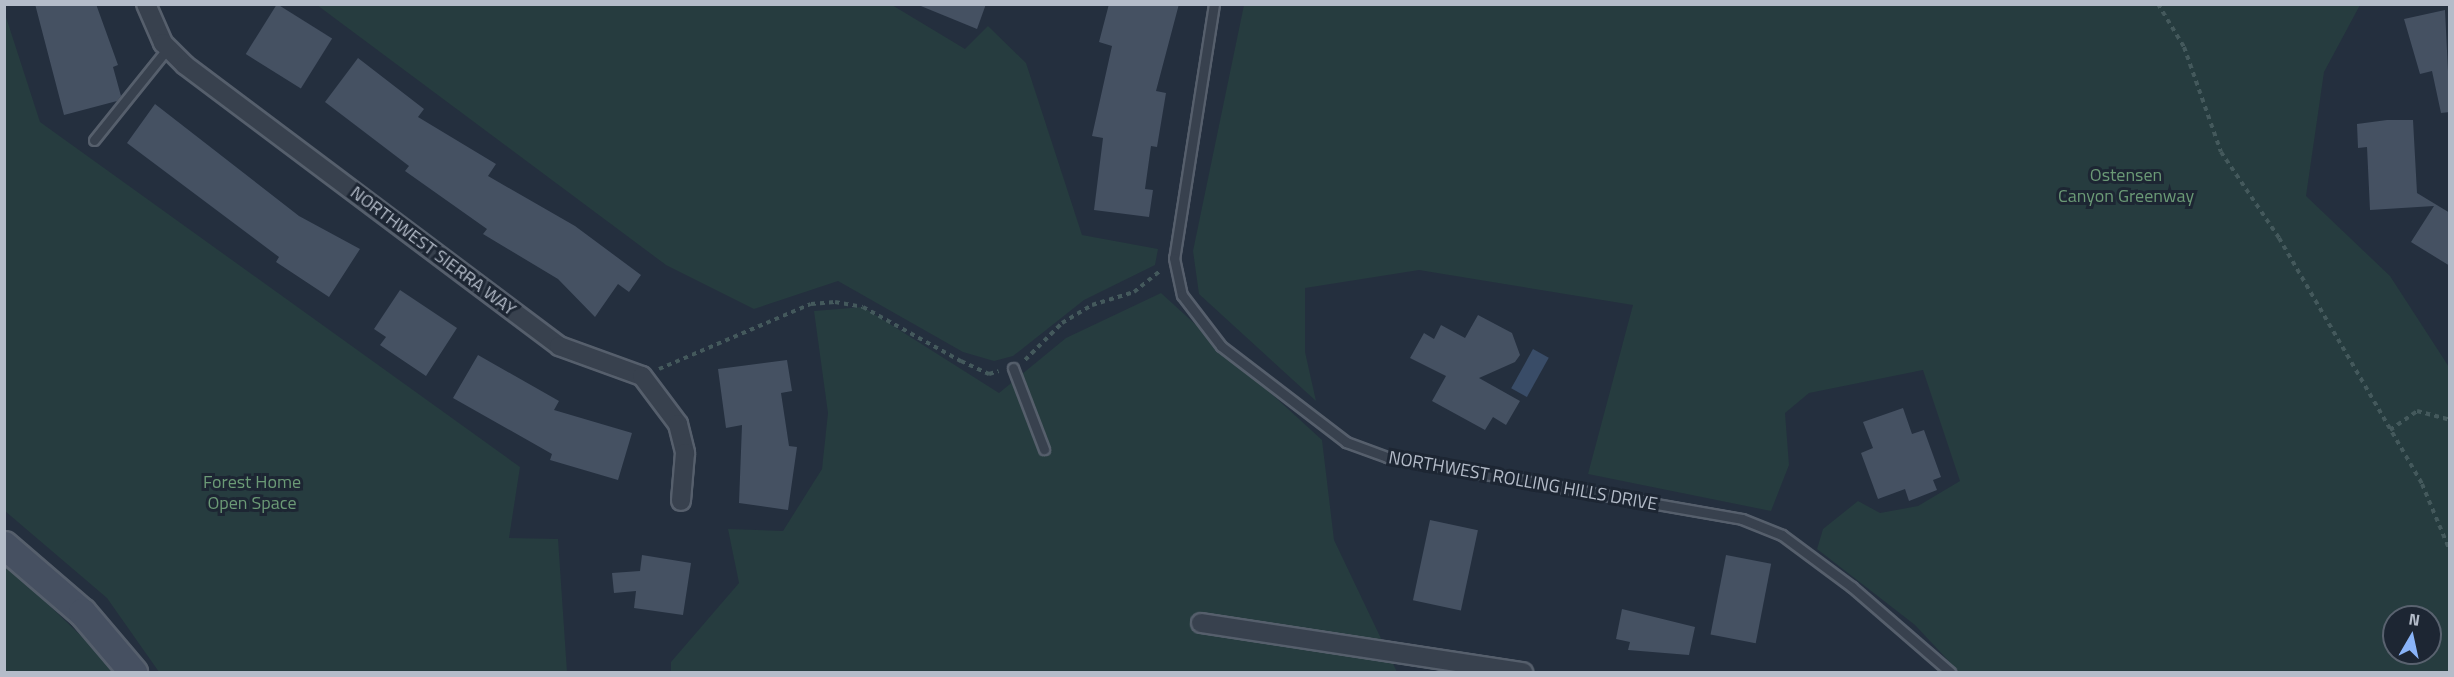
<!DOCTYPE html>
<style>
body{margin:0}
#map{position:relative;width:2454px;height:677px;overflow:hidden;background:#242f3e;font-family:"Titillium Web",sans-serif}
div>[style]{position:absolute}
.green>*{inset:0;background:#263c3f}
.water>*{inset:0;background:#394c67;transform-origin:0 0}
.building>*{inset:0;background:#455162;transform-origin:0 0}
.path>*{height:4px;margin-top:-2px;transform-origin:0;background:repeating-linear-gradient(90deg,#44595c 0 4.5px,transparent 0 9px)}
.roads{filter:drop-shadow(2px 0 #565f6c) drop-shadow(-2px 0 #565f6c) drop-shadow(0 2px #565f6c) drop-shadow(0 -2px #565f6c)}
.lane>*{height:9px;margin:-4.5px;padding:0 4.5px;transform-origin:4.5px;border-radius:4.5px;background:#38414e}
.street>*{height:18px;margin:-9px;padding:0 9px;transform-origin:9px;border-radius:9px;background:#38414e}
.secondary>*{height:27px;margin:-13.5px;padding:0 13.5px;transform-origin:13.5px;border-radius:13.5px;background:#465061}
span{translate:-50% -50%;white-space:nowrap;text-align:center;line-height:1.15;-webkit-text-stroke:6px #1d2633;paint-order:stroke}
.park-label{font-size:18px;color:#6b9a76}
.street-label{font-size:18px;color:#b4bcc9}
.frame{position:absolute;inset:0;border:6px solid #b4bcc9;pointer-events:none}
.north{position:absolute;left:2382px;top:605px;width:60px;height:60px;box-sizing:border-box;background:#1d2633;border:2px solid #59626f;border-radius:50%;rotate:9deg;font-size:16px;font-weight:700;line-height:24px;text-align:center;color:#b4bcc9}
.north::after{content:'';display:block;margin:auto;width:21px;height:27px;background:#8ab4f8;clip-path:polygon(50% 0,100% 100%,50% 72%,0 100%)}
</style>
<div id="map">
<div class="green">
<div style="clip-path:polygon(317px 5px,892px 5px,965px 49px,988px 26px,1026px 63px,1082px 235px,1158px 249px,1155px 265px,1084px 300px,1013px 356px,994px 361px,963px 352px,838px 281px,754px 309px,666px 265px)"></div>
<div style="clip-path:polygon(evenodd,1244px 5px,2360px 5px,2324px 72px,2306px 196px,2390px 276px,2449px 367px,2449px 672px,1959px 672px,1915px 625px,1817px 549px,1823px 529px,1858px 501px,1880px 513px,1918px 506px,1960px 481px,1923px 370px,1809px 393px,1785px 413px,1789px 465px,1771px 511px,1588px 474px,1633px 305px,1419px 270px,1305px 288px,1305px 352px,1316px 401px,1199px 294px,1193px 251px,1244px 5px,2394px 617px,2430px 617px,2430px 653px,2394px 653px,2394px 617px)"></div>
<div style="clip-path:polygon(5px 14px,40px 122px,520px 467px,509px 538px,558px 539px,567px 672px,159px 672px,107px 598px,5px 511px)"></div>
<div style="clip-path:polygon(1161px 293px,1322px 440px,1334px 540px,1397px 672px,671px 672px,671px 662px,739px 583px,728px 529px,783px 531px,822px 469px,828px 413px,814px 311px,863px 307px,999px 393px,1066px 338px)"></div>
<div style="clip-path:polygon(4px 562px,100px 654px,118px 672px,5px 672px)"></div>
</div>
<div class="water">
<div style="left:1533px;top:349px;width:18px;height:45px;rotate:29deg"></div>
</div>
<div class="building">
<div style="clip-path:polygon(35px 4px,96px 4px,118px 65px,113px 67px,121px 96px,117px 101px,64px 115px)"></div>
<div style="left:277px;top:4px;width:65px;height:59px;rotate:32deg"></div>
<div style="clip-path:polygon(916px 4px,986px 4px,977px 29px)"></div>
<div style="clip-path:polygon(1109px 4px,1179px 4px,1156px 91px,1166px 93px,1157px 147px,1151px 146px,1145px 189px,1153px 190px,1149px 217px,1094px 210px,1103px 138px,1092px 136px,1112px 46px,1099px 42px)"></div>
<div style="clip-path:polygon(2445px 10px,2450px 112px,2441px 113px,2432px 71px,2420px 74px,2404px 19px)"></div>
<div style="clip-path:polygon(358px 58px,424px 109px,418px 117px,496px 164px,488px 176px,575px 226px,641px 275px,629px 292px,618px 284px,595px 317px,558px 279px,483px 234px,487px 229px,405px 171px,409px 166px,325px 102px)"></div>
<div style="clip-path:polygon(155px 104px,299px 216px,360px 249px,329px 297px,276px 262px,279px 257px,127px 143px)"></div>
<div style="clip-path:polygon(2387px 120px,2413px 120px,2417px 193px,2450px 213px,2450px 266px,2411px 242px,2434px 206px,2370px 210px,2367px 147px,2358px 148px,2357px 124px)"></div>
<div style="clip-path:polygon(400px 290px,457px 328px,426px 376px,380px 345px,386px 337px,374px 329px)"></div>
<div style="clip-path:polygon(1478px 315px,1512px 333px,1520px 355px,1515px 362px,1479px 378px,1520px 401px,1506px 425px,1493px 417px,1485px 430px,1432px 401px,1446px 376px,1410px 358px,1424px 333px,1434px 339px,1441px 325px,1465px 338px)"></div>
<div style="clip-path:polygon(478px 355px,559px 401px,554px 410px,632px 433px,618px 480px,550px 460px,552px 454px,453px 398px)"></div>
<div style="clip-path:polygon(787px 360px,792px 391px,781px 393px,789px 446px,797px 447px,788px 510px,739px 503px,742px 425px,726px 428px,718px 369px)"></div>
<div style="clip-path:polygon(1903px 408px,1912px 434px,1924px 430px,1941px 477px,1933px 480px,1937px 490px,1909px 501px,1905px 489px,1878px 499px,1861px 453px,1873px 448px,1863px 422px)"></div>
<div style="left:1430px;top:520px;width:49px;height:82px;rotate:12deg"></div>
<div style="clip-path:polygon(642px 555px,691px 563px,683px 615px,634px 608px,636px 591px,614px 593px,612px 573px,640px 571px)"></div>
<div style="left:1726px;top:555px;width:46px;height:81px;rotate:11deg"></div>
<div style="clip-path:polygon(1622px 609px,1695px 627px,1689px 655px,1628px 650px,1630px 642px,1616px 639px)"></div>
</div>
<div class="path">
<div style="left:2158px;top:4px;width:50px;rotate:58.8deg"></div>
<div style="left:2184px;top:47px;width:111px;rotate:70.6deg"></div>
<div style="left:2221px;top:152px;width:104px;rotate:56deg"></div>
<div style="left:2279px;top:238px;width:285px;rotate:59.8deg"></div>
<div style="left:2422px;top:484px;width:73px;rotate:67.3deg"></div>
<div style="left:1025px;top:360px;width:52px;rotate:-45deg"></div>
<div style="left:1062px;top:323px;width:35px;rotate:-31deg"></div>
<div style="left:1092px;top:305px;width:44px;rotate:-17.2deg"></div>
<div style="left:1134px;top:292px;width:35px;rotate:-39deg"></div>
<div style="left:659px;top:369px;width:165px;rotate:-23.2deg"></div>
<div style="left:811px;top:304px;width:24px;rotate:-5deg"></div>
<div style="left:835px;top:302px;width:28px;rotate:10deg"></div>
<div style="left:863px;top:307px;width:112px;rotate:28.9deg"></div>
<div style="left:961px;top:361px;width:31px;rotate:25deg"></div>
<div style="left:989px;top:374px;width:10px;rotate:-17deg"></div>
<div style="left:2390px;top:430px;width:33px;rotate:-35deg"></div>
<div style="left:2417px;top:411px;width:34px;rotate:15deg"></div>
</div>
<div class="roads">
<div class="lane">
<div style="left:1214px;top:4px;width:257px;rotate:98.9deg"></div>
<div style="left:1174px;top:258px;width:38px;rotate:78deg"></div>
<div style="left:1182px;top:295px;width:64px;rotate:52.6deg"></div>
<div style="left:1221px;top:346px;width:158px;rotate:37.5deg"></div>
<div style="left:1346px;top:442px;width:44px;rotate:20.1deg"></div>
<div style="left:1387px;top:457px;width:360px;rotate:9.9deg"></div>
<div style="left:1742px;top:519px;width:43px;rotate:21.8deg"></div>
<div style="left:1782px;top:535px;width:87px;rotate:36.6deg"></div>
<div style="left:1852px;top:587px;width:130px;rotate:40.9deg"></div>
<div style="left:94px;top:140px;width:118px;rotate:-51.2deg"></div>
<div style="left:1013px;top:368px;width:87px;rotate:69.1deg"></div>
</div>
<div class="street">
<div style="left:146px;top:4px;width:43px;rotate:66.4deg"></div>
<div style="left:163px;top:43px;width:31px;rotate:45deg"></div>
<div style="left:185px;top:65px;width:468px;rotate:36.9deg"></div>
<div style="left:559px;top:346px;width:88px;rotate:19.9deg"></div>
<div style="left:642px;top:376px;width:60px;rotate:53.1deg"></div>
<div style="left:678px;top:424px;width:30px;rotate:76deg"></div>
<div style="left:685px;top:453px;width:48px;rotate:94.8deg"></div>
<div style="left:1201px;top:623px;width:326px;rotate:8.7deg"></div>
</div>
<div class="secondary">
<div style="left:4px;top:545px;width:103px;rotate:40.7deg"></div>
<div style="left:82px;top:612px;width:79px;rotate:49.6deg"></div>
</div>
</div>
<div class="park-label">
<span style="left:2126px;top:186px">Ostensen<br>Canyon Greenway</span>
<span style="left:252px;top:493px">Forest Home<br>Open Space</span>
</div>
<div class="street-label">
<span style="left:433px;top:251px;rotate:37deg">NORTHWEST SIERRA WAY</span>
<span style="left:1523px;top:481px;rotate:10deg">NORTHWEST ROLLING HILLS DRIVE</span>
</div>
<div class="frame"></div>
<div class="north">N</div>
</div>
